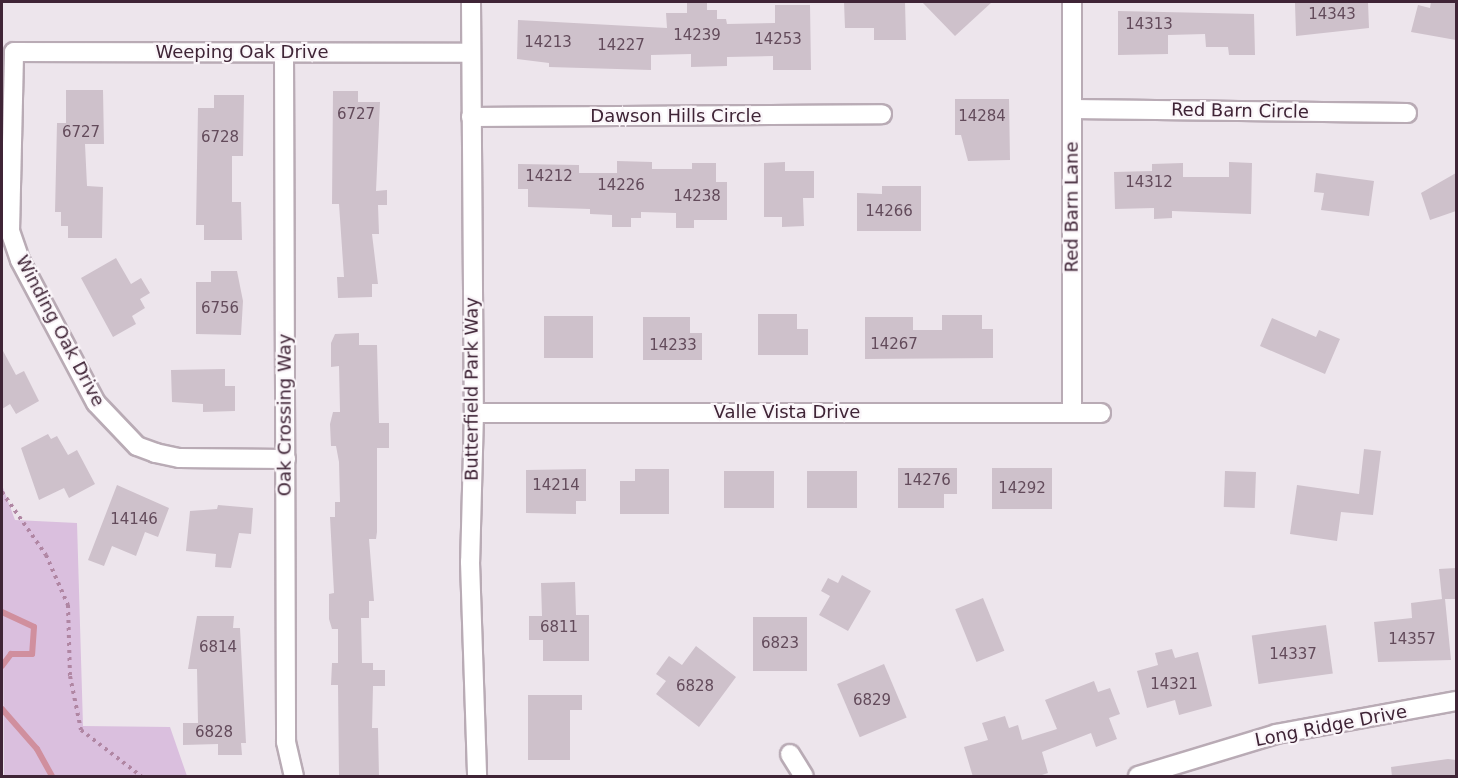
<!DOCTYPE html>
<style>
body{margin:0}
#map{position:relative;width:1458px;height:778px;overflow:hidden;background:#ede5ec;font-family:"DejaVu Sans",sans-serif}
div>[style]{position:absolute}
.green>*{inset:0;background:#dabfde}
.stream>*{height:6px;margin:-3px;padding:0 3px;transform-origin:3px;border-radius:3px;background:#d08f9e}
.building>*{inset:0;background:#cec1cb;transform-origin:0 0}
.path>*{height:4px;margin-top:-2px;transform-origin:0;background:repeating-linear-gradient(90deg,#b086a3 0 3px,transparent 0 7.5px)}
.roads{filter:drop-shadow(2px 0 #b9abb5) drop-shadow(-2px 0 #b9abb5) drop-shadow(0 2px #b9abb5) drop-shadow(0 -2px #b9abb5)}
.minor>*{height:18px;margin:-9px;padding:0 9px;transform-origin:9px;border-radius:9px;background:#fff}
span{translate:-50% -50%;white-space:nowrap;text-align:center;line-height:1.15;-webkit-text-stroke:4.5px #faf5f9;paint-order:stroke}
.number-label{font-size:15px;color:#634b5b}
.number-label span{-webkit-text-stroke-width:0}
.street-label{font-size:18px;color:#3f2436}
.frame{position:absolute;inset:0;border:3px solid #3f2436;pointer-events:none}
</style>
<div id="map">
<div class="green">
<div style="clip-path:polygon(2px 485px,15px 520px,77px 523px,83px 726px,170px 727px,187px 776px,4px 776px)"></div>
</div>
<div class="stream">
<div style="left:2px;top:612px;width:35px;rotate:25deg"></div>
<div style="left:34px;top:627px;width:27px;rotate:94deg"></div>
<div style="left:32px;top:654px;width:21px;rotate:180deg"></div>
<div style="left:11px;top:654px;width:15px;rotate:127deg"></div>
<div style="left:2px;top:709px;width:53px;rotate:48.8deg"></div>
<div style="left:37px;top:749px;width:31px;rotate:61deg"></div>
</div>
<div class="building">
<div style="clip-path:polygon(687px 2px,707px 2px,707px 10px,717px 10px,717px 19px,726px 19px,727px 24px,775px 23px,775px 5px,810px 5px,811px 70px,773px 70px,773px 56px,727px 57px,727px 66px,691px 67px,691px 54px,651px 55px,651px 70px,549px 67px,549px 63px,517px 59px,518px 20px,667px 28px,666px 13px,687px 13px)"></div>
<div style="clip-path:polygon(844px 2px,905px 2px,906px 40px,874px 40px,874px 28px,845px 28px)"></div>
<div style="clip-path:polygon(922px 2px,992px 2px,955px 36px)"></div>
<div style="clip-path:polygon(1332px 2px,1368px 2px,1369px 28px,1296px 36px,1295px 3px)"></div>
<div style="clip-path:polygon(1431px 2px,1456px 2px,1456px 40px,1411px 32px,1418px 5px,1430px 8px)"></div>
<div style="clip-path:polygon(1118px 11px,1254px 14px,1255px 55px,1229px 55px,1228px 47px,1206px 47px,1205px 34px,1168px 35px,1168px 54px,1118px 55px)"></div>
<div style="clip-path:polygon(66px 90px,103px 90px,104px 144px,85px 144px,87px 186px,103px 187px,102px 238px,68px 238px,68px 226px,61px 226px,61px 212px,55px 212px,57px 123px,66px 123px)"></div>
<div style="clip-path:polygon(333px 91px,358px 91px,358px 102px,380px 102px,376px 191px,387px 190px,387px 205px,378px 205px,379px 234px,372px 234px,378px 284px,372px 284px,372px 297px,338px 298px,337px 277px,344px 277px,339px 204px,332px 204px)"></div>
<div style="clip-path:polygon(214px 95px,244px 95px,243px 156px,232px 156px,232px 202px,241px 202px,242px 240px,204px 240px,204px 225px,196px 225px,198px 108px,214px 108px)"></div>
<div style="clip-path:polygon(955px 99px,1009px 99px,1010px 160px,968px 161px,961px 135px,955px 135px)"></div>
<div style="clip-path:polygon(617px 161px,652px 162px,652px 169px,692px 169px,692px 163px,716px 163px,716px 182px,727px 182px,727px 220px,694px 220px,694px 228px,676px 228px,676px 213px,641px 212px,641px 218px,631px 218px,631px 227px,612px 227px,612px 215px,590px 214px,590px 209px,528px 207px,528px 189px,518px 189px,518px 164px,579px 165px,579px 173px,617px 173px)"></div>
<div style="clip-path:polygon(785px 162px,785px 171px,814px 171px,814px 198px,803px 198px,804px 226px,782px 227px,782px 217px,764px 217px,764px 163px)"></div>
<div style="clip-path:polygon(1229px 162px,1252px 163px,1251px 214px,1172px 211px,1172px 218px,1154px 219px,1154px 208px,1115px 209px,1114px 172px,1152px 171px,1152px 164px,1183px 163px,1183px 177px,1229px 177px)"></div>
<div style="clip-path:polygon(1316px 173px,1374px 181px,1369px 216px,1321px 210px,1324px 193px,1314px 192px)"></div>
<div style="clip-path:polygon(1456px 173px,1456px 211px,1430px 220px,1421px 193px)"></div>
<div style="clip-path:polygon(882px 186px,921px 186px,921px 231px,857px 231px,857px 193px,882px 194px)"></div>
<div style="clip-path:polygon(116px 258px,131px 284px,141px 278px,150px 293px,140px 299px,145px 308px,132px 316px,136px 324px,113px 337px,81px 278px)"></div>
<div style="clip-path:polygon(211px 271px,237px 271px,243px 301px,241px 335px,196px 334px,196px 282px,211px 282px)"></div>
<div style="clip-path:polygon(758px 314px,797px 314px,797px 329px,808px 329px,808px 355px,758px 355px)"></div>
<div style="clip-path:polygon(942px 315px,982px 315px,982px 329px,993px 329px,993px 358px,865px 359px,865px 317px,913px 317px,913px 330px,942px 330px)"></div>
<div style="left:544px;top:316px;width:49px;height:42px"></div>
<div style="clip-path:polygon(643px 317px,690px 317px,690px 333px,702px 333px,702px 360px,643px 360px)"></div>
<div style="clip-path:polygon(1272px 318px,1316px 337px,1319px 330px,1340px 339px,1325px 374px,1260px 346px)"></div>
<div style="clip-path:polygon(359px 333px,359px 345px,377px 345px,379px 423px,389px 423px,389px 448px,377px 448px,377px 532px,376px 539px,369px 539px,374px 601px,369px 601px,369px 618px,361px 618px,362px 663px,373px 663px,373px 670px,385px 670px,385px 686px,373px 686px,372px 728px,378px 728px,379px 777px,339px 777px,338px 685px,331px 685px,332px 663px,338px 663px,338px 629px,332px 629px,329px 619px,329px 594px,334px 593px,330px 517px,335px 517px,335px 502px,340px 502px,339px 462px,336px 446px,331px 446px,330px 424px,333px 412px,340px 412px,339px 366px,331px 367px,331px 343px,335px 334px)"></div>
<div style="clip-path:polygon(2px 349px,16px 375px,24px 371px,39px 401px,16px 414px,10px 404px,2px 409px)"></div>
<div style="clip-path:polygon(225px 369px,225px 386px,235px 386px,235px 411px,203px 412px,203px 404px,172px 402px,171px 370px)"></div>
<div style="clip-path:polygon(48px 434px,51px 439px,57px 436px,68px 455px,77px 450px,95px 484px,69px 498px,64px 488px,39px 500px,21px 448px)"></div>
<div style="clip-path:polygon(1364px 449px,1381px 451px,1373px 515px,1341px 512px,1337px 541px,1290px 534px,1297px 485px,1359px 494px)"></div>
<div style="clip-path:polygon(898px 468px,957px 468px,957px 494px,944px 494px,944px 508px,898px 508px)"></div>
<div style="left:992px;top:468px;width:60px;height:41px"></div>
<div style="clip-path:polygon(586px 469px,586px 501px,576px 501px,576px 514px,526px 513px,526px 470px)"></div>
<div style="clip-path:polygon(635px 469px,669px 469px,669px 514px,620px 514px,620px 481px,635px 481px)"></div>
<div style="left:724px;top:471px;width:50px;height:37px"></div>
<div style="left:807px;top:471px;width:50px;height:37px"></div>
<div style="left:1225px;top:471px;width:31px;height:36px;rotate:2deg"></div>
<div style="clip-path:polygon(117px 485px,169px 508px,158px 537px,145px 532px,136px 556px,112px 546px,104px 566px,88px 560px)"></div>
<div style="clip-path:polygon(218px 505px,253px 508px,251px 534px,239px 533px,231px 568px,215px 567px,216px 554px,186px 551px,190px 511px,217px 509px)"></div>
<div style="clip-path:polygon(1456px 568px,1456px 599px,1445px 599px,1451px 660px,1378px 662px,1374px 622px,1412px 618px,1411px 603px,1442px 599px,1439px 569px)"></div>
<div style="clip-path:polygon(842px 575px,871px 591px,848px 631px,819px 615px,830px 596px,821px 591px,828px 578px,838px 583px)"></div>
<div style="clip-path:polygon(575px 582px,576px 615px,589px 615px,589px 661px,543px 661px,543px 640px,529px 640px,529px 616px,542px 616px,541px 583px)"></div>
<div style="left:983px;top:598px;width:57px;height:30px;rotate:68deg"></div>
<div style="clip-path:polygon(197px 616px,234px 616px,233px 628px,240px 628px,246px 743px,241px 743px,242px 755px,218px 755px,218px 744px,183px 745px,183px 723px,198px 723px,197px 669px,188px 669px)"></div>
<div style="left:753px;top:617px;width:54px;height:54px"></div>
<div style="left:1326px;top:625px;width:49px;height:75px;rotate:82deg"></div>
<div style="clip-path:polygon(696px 646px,736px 677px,699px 727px,656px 694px,666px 681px,656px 674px,669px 656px,682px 665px)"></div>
<div style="clip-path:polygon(1172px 649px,1175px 658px,1198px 652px,1212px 706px,1179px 715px,1175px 700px,1147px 708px,1137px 671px,1158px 665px,1155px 653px)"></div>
<div style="left:884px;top:664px;width:58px;height:51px;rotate:67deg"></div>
<div style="clip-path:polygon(1094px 681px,1098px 692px,1110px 688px,1120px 714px,1109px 718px,1117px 739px,1096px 747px,1091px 733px,1042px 752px,1048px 773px,1036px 777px,973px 777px,964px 747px,988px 740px,982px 723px,1005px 716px,1009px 728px,1018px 725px,1022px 740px,1057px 729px,1045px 700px)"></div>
<div style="clip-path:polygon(528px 695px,582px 695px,582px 710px,570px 710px,570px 760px,528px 760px)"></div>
<div style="clip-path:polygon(1448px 759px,1456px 760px,1456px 777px,1392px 777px,1391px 767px)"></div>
</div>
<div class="path">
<div style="left:2px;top:492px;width:77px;rotate:55.1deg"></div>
<div style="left:46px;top:555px;width:55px;rotate:66.3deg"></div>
<div style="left:68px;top:605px;width:71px;rotate:88.4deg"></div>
<div style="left:70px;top:676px;width:55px;rotate:78.5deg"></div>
<div style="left:81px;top:730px;width:76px;rotate:37.5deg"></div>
</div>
<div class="roads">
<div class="minor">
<div style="left:471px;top:2px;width:411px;rotate:89.6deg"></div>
<div style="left:474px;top:413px;width:149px;rotate:91.5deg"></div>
<div style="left:470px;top:562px;width:214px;rotate:88.1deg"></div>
<div style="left:1072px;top:2px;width:410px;rotate:90deg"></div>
<div style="left:284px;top:52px;width:690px;rotate:89.83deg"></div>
<div style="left:286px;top:742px;width:35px;rotate:77deg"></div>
<div style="left:1072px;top:109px;width:335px;rotate:0.7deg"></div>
<div style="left:471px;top:117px;width:411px;rotate:-0.4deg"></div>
<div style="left:474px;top:413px;width:627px"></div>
<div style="left:286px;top:459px;width:107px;rotate:-179.5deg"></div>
<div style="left:179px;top:458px;width:24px;rotate:-168deg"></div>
<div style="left:156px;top:453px;width:20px;rotate:-160deg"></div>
<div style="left:137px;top:446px;width:59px;rotate:-133.6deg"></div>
<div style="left:96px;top:403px;width:162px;rotate:-118deg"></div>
<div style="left:20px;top:260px;width:31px;rotate:-109deg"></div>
<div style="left:10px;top:231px;width:179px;rotate:-88.7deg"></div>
<div style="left:14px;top:52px;width:457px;rotate:0.1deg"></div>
<div style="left:790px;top:754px;width:26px;rotate:58deg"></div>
<div style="left:1138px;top:776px;width:144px;rotate:-16.9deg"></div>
<div style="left:1276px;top:734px;width:183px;rotate:-10.4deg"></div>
</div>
</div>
<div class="number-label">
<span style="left:1332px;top:15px">14343</span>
<span style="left:1149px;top:25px">14313</span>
<span style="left:697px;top:36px">14239</span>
<span style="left:778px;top:40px">14253</span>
<span style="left:548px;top:43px">14213</span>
<span style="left:621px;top:46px">14227</span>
<span style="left:356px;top:115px">6727</span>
<span style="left:982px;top:117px">14284</span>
<span style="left:81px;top:133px">6727</span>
<span style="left:220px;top:138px">6728</span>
<span style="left:549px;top:177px">14212</span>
<span style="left:1149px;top:183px">14312</span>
<span style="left:621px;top:186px">14226</span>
<span style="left:697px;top:197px">14238</span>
<span style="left:889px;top:212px">14266</span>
<span style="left:220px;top:309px">6756</span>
<span style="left:894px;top:345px">14267</span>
<span style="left:673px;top:346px">14233</span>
<span style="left:927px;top:481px">14276</span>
<span style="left:556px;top:486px">14214</span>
<span style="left:1022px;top:489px">14292</span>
<span style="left:134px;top:520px">14146</span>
<span style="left:559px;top:628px">6811</span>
<span style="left:1412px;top:640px">14357</span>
<span style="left:780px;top:644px">6823</span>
<span style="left:218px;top:648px">6814</span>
<span style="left:1293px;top:655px">14337</span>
<span style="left:1174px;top:685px">14321</span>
<span style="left:695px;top:687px">6828</span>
<span style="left:872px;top:701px">6829</span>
<span style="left:214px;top:733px">6828</span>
</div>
<div class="street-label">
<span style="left:242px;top:52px">Weeping Oak Drive</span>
<span style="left:1240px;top:111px;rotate:1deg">Red Barn Circle</span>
<span style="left:676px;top:116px">Dawson Hills Circle</span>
<span style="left:1072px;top:207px;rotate:-90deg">Red Barn Lane</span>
<span style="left:60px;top:331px;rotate:62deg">Winding Oak Drive</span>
<span style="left:472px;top:389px;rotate:-90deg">Butterfield Park Way</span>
<span style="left:787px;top:412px">Valle Vista Drive</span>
<span style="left:285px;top:415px;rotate:-90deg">Oak Crossing Way</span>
<span style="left:1331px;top:726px;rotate:-11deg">Long Ridge Drive</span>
</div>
<div class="frame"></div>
</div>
